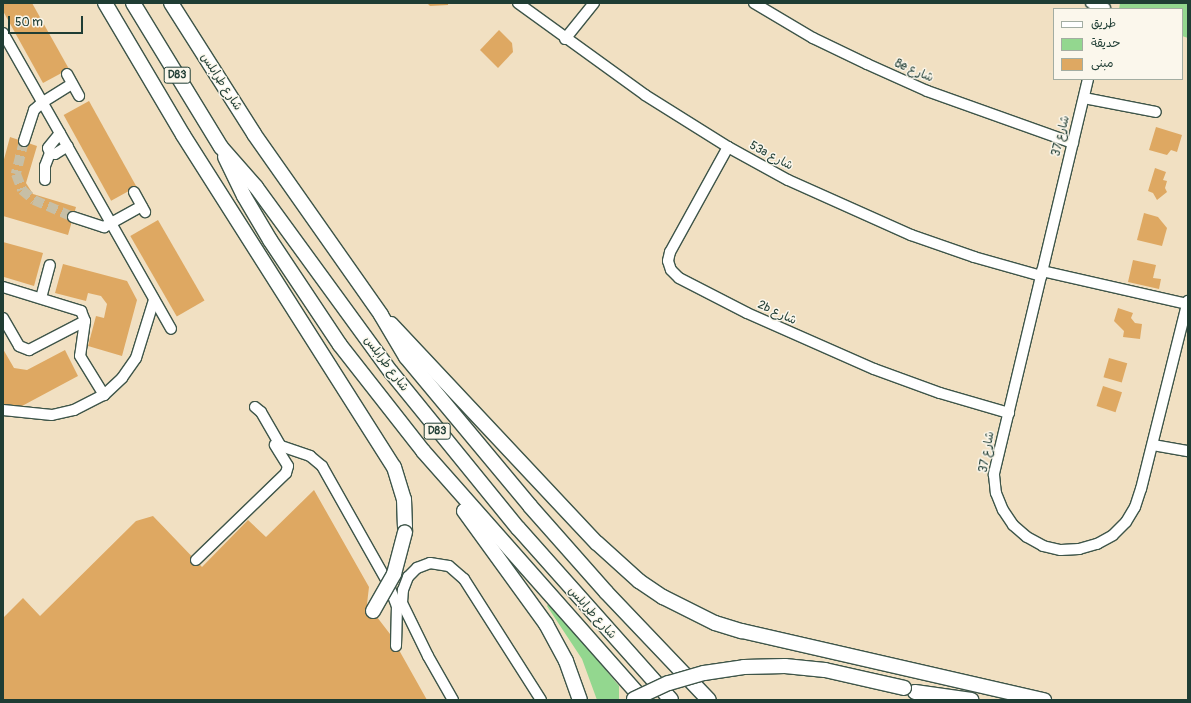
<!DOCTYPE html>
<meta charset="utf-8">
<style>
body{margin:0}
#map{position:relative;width:1191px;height:703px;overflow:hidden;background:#f1e0c2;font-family:Pangolin,"Playpen Sans Arabic",sans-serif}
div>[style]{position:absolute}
.green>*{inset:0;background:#93d78f}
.building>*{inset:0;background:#dea862;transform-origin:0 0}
.minor-tunnel>*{height:10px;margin-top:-5px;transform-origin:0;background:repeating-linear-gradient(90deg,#c7bfa6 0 10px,transparent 0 15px)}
.roads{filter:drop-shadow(1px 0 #3e5549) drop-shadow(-1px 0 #3e5549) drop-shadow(0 1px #3e5549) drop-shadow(0 -1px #3e5549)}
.minor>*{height:10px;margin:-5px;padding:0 5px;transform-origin:5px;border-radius:5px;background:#fff}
.highway>*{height:14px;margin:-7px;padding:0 7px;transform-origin:7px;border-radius:7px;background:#fff}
.bridges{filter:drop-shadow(1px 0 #3e5549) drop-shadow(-1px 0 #3e5549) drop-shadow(0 1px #3e5549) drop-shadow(0 -1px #3e5549)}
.highway-bridge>*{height:14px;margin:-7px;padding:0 7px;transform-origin:7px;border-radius:7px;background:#fff}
span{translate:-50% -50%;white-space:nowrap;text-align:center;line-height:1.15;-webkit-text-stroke:3px #fbf7ec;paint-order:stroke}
.shield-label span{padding:1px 3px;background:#fbf7ec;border:1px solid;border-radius:3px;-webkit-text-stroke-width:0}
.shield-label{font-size:11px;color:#1f3d34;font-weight:700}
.street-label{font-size:12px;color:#1f3d34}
.frame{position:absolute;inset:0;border:4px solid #1f3d34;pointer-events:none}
.legend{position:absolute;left:1053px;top:8px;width:130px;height:72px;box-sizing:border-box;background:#fbf7ec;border:1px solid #a3ada2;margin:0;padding:5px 7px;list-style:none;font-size:12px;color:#1f3d34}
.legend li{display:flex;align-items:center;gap:8px;height:20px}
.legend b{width:20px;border:1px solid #a3ada2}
.scale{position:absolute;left:8px;top:16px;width:75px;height:18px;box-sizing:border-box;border:2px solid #1f3d34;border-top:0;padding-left:5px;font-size:12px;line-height:14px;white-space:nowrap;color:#1f3d34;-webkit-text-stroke:3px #fbf7ec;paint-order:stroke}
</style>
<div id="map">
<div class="green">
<div style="clip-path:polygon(1120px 3px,1188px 3px,1188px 38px,1182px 36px,1182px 9px,1119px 9px)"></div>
<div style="clip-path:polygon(550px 602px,619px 686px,619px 700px,597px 700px,582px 659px,547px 606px)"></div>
</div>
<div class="building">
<div style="clip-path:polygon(3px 3px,32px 3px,69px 69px,43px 83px,3px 11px)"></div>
<div style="clip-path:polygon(427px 3px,448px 3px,448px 5px,430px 6px)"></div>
<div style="clip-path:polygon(499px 30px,512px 43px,513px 52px,498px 68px,480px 50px)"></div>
<div style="left:89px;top:101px;width:98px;height:29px;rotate:61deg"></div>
<div style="clip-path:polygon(1156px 127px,1182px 135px,1177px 152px,1171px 150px,1167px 155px,1149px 150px)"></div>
<div style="clip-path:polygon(10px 137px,37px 146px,26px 183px,33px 194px,76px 207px,68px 235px,3px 216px,3px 163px)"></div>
<div style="clip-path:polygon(1155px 168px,1166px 172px,1163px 180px,1167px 181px,1165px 188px,1167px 192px,1157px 200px,1153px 193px,1148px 191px)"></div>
<div style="clip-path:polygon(1144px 213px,1158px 217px,1167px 228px,1162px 246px,1137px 240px)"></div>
<div style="left:158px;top:220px;width:93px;height:32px;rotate:60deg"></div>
<div style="clip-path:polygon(3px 242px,43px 253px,34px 286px,4px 277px)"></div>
<div style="clip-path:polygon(1133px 260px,1156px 265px,1153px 278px,1161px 279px,1159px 289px,1128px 282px)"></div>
<div style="clip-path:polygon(63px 264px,127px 281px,137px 300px,122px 356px,88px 346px,96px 316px,104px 318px,107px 304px,101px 296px,88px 293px,86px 301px,55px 293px)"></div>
<div style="clip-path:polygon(1118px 308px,1133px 313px,1131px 318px,1135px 323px,1142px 324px,1140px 339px,1123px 337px,1124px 331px,1114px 321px)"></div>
<div style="clip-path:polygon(3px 349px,14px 368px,27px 370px,65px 350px,78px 376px,22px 406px,3px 404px)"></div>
<div style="left:1109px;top:358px;width:19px;height:20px;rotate:16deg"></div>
<div style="left:1103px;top:386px;width:20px;height:21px;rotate:18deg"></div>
<div style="clip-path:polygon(314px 490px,369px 587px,367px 604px,390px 634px,427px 700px,3px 700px,3px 618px,23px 598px,40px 616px,136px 521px,153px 516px,202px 567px,248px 520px,266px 537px)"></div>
</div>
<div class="minor-tunnel">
<div style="left:24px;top:141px;width:34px;rotate:104deg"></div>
<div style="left:16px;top:174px;width:17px;rotate:69deg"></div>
<div style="left:22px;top:190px;width:16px;rotate:40deg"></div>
<div style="left:34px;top:200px;width:43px;rotate:23.6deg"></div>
</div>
<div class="roads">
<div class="minor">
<div style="left:518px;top:3px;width:157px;rotate:35.9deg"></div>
<div style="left:645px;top:95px;width:98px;rotate:32.1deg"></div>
<div style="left:728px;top:147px;width:68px;rotate:28.8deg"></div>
<div style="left:788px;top:180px;width:135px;rotate:24.1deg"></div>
<div style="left:911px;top:235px;width:67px;rotate:19.2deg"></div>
<div style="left:974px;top:257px;width:70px;rotate:15.8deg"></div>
<div style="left:754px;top:3px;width:69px;rotate:30.7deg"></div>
<div style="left:813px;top:38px;width:60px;rotate:25.7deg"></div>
<div style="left:867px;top:64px;width:66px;rotate:24.2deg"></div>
<div style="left:927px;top:91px;width:155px;rotate:19.6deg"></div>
<div style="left:1091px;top:3px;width:15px;rotate:20deg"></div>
<div style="left:3px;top:33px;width:340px;rotate:60.4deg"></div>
<div style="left:565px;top:39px;width:46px;rotate:-51.1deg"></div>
<div style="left:67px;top:74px;width:25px;rotate:61deg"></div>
<div style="left:1088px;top:79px;width:407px;rotate:103.4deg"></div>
<div style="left:994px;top:475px;width:18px;rotate:84deg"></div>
<div style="left:996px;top:493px;width:18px;rotate:68deg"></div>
<div style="left:1003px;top:510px;width:18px;rotate:56deg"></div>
<div style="left:1013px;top:525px;width:18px;rotate:41deg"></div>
<div style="left:1027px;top:537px;width:18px;rotate:29deg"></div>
<div style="left:1043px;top:546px;width:18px;rotate:13deg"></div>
<div style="left:1061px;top:550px;width:18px;rotate:-3deg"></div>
<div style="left:1079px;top:549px;width:19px;rotate:-16deg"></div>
<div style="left:1097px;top:544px;width:18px;rotate:-29deg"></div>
<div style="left:1113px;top:535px;width:18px;rotate:-45deg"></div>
<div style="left:1126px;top:522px;width:17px;rotate:-59deg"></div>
<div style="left:1135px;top:507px;width:19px;rotate:-72deg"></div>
<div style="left:1141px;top:489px;width:194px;rotate:-76deg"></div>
<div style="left:1084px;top:98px;width:73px;rotate:11deg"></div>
<div style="left:24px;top:141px;width:33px;rotate:-72deg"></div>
<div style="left:34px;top:110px;width:12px;rotate:-42deg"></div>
<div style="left:43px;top:102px;width:34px;rotate:-32deg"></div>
<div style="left:728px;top:147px;width:120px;rotate:118.9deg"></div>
<div style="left:670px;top:252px;width:9px;rotate:103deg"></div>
<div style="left:668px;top:261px;width:9px;rotate:72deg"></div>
<div style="left:671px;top:270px;width:11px;rotate:45deg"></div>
<div style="left:679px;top:278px;width:76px;rotate:27.2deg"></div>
<div style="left:747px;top:313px;width:139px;rotate:23.8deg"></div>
<div style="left:874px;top:369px;width:70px;rotate:20deg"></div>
<div style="left:940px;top:393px;width:72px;rotate:16.2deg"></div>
<div style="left:50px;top:153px;width:5px;rotate:11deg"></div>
<div style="left:55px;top:154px;width:15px;rotate:-32deg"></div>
<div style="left:45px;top:180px;width:14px;rotate:-90deg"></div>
<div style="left:45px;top:166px;width:14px;rotate:-69deg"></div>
<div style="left:50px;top:153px;width:5px;rotate:-112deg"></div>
<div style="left:48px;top:148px;width:19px;rotate:-51deg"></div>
<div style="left:134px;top:192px;width:23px;rotate:61deg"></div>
<div style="left:73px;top:217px;width:33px;rotate:18deg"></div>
<div style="left:104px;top:227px;width:43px;rotate:-28.9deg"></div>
<div style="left:1042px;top:271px;width:149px;rotate:12.8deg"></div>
<div style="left:3px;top:287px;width:82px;rotate:17.1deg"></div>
<div style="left:81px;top:311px;width:11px;rotate:68deg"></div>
<div style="left:85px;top:321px;width:35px;rotate:98deg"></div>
<div style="left:80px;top:356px;width:46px;rotate:58.4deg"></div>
<div style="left:41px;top:298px;width:34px;rotate:-75deg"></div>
<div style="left:3px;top:318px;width:32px;rotate:60deg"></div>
<div style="left:19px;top:346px;width:11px;rotate:22deg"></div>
<div style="left:29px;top:350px;width:63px;rotate:-27.4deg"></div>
<div style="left:255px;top:407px;width:8px;rotate:40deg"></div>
<div style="left:261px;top:412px;width:39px;rotate:60deg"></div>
<div style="left:281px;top:446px;width:31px;rotate:19deg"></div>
<div style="left:310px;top:456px;width:16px;rotate:40deg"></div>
<div style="left:322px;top:466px;width:134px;rotate:60.6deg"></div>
<div style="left:388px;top:583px;width:28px;rotate:69deg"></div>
<div style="left:3px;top:410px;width:49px;rotate:5.8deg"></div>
<div style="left:52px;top:415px;width:23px;rotate:-13deg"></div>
<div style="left:74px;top:410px;width:34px;rotate:-27deg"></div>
<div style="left:104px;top:395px;width:25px;rotate:-43deg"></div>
<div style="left:122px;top:378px;width:24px;rotate:-55deg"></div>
<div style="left:136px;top:358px;width:61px;rotate:-72.8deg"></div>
<div style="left:1153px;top:445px;width:36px;rotate:10deg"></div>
<div style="left:196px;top:560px;width:125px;rotate:-44deg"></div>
<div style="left:286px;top:473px;width:7px;rotate:-74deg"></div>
<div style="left:288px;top:466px;width:25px;rotate:-122deg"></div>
<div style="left:396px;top:646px;width:41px;rotate:-88.6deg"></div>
<div style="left:453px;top:700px;width:51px;rotate:-119.6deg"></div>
<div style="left:428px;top:656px;width:59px;rotate:-116.1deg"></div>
<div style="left:402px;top:603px;width:13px;rotate:-86deg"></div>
<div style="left:403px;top:590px;width:14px;rotate:-69deg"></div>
<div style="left:408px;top:577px;width:13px;rotate:-45deg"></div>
<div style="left:417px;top:568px;width:14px;rotate:-21deg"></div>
<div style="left:430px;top:563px;width:19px;rotate:9deg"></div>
<div style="left:449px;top:566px;width:20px;rotate:41deg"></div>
<div style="left:464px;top:579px;width:143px;rotate:57.5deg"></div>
</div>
<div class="highway">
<div style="left:105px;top:3px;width:153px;rotate:59.4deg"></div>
<div style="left:183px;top:135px;width:393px;rotate:57.6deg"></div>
<div style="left:394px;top:467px;width:34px;rotate:73deg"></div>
<div style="left:404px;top:499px;width:33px;rotate:88deg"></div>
<div style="left:133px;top:3px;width:169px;rotate:58.6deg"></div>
<div style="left:221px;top:147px;width:53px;rotate:48.8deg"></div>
<div style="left:256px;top:187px;width:229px;rotate:53.9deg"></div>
<div style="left:391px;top:372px;width:201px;rotate:50.9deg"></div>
<div style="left:518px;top:528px;width:230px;rotate:48.3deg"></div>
<div style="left:171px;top:3px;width:155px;rotate:57.6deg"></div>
<div style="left:254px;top:134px;width:221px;rotate:54.9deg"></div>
<div style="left:381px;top:315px;width:49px;rotate:59.2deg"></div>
<div style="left:406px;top:357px;width:194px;rotate:50.2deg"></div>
<div style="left:530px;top:506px;width:115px;rotate:48.5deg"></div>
<div style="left:606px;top:592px;width:149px;rotate:46.4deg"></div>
<div style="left:225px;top:157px;width:43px;rotate:64deg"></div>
<div style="left:244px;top:196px;width:51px;rotate:59.4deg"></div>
<div style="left:270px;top:240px;width:126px;rotate:56.3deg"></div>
<div style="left:340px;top:345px;width:135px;rotate:51.9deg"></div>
<div style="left:423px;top:451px;width:332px;rotate:48.5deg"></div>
<div style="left:391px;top:324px;width:301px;rotate:46.8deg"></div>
<div style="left:597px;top:543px;width:57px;rotate:42.1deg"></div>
<div style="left:639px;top:581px;width:29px;rotate:34deg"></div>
<div style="left:663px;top:597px;width:58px;rotate:26.6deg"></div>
<div style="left:715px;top:623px;width:28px;rotate:17deg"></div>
<div style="left:742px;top:631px;width:310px;rotate:12.9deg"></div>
<div style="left:464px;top:511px;width:140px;rotate:54deg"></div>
<div style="left:546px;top:624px;width:42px;rotate:61.6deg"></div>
<div style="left:566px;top:661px;width:41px;rotate:70.3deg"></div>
<div style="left:915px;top:692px;width:57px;rotate:8.1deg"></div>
</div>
</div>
<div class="bridges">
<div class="highway-bridge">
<div style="left:373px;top:611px;width:43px;rotate:-60.4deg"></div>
<div style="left:394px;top:574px;width:43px;rotate:-75.3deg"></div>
<div style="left:634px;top:699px;width:38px;rotate:-25deg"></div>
<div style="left:669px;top:683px;width:36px;rotate:-16deg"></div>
<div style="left:704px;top:673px;width:40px;rotate:-8.5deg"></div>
<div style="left:744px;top:667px;width:41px;rotate:-1.4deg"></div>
<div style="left:785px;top:666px;width:40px;rotate:5.7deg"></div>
<div style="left:825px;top:670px;width:81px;rotate:12.8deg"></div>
</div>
</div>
<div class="shield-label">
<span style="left:177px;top:75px">D83</span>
<span style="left:437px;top:431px">D83</span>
</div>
<div class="street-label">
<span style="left:914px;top:71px;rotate:23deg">8e شارع</span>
<span style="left:221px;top:82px;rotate:57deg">شارع طرابلس</span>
<span style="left:1061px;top:136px;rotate:-76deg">شارع 37</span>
<span style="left:771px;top:156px;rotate:28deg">53a شارع</span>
<span style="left:777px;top:313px;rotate:25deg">2b شارع</span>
<span style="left:386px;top:364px;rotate:53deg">شارع طرابلس</span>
<span style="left:987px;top:452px;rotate:-80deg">شارع 37</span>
<span style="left:592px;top:613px;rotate:48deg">شارع طرابلس</span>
</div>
<div class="frame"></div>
<ul class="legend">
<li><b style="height:5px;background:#fff"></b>طريق</li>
<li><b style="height:11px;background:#93d78f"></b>حديقة</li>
<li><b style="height:11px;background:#dea862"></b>مبنى</li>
</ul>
<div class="scale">50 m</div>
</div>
